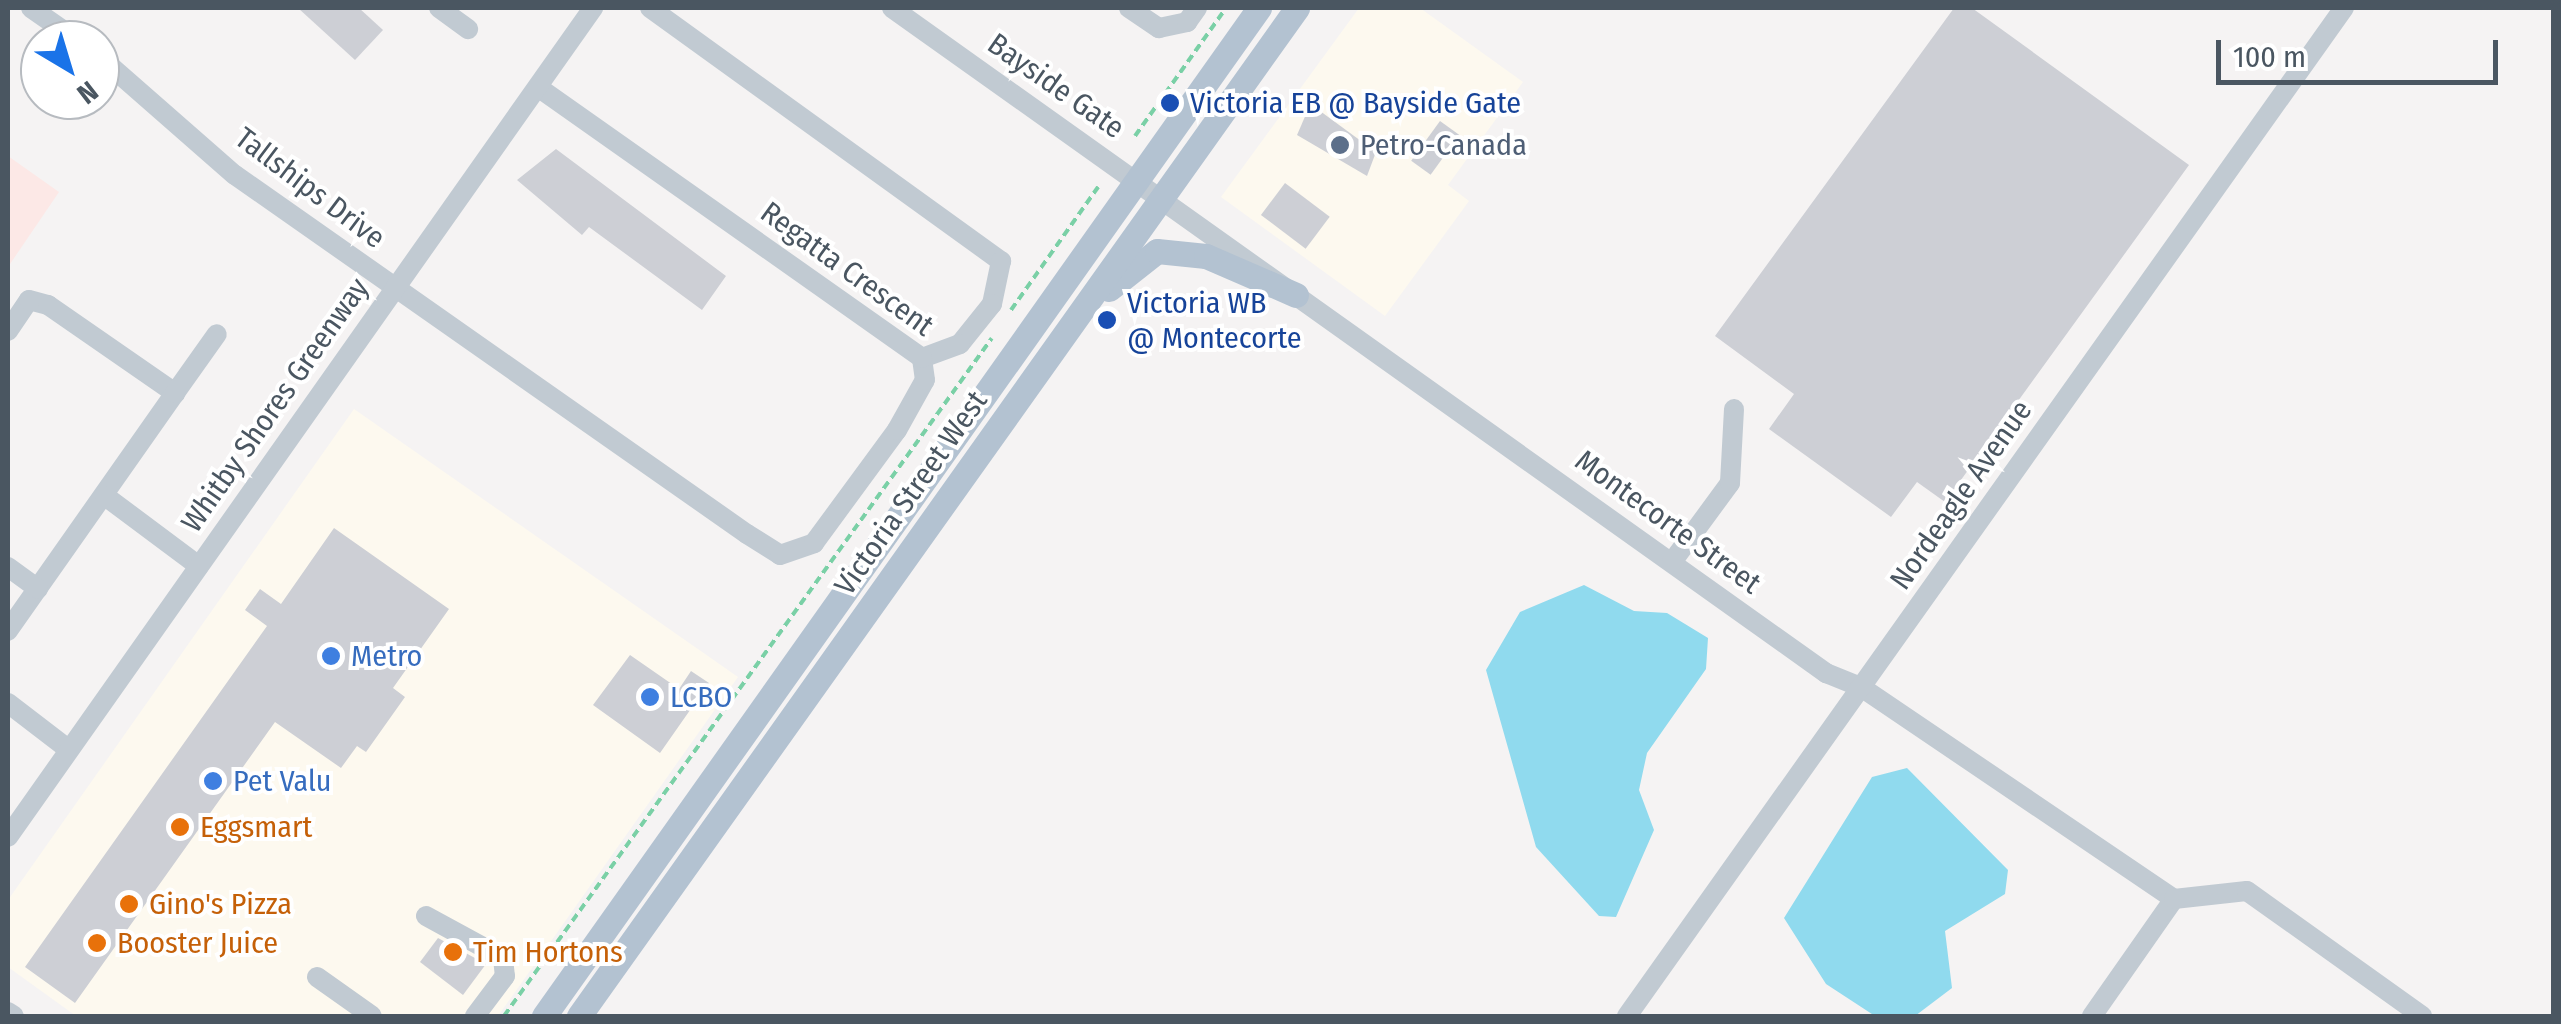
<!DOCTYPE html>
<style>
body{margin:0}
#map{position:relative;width:2561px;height:1024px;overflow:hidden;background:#f5f3f3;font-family:"Fira Sans Condensed",sans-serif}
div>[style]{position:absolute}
.commercial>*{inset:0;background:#fdf9ef}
.medical>*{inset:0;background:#fce8e6}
.water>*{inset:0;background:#90daee}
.building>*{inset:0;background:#cdcfd5;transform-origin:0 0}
.path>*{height:4px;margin-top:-2px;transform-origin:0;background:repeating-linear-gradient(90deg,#7ad0a6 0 8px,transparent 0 13px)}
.minor>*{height:20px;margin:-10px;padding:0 10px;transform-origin:10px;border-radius:10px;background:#c1cad2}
.major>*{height:25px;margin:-12.5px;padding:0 12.5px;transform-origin:12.5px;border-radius:12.5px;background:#b3c2d1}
.dots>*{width:28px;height:28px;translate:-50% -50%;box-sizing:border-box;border:5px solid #fff;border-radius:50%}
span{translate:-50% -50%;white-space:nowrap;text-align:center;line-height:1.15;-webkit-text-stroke:8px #fff;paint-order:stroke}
.street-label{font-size:30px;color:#4a5661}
.transit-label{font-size:30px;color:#164399}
.left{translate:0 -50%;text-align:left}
.service-label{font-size:30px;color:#4e5e75}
.shop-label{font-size:30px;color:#366cbe}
.food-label{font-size:30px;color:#c56008}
.frame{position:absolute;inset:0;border:10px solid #4a5661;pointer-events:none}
.north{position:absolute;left:20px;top:20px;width:100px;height:100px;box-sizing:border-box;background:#fff;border:2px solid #b7bbc0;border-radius:50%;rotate:142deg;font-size:28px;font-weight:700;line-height:40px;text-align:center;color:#4a5661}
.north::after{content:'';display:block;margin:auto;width:35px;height:45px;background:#1a73e8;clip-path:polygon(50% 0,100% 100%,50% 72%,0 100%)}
.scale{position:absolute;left:2216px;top:40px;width:282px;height:45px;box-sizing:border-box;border:5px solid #4a5661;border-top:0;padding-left:12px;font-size:30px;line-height:35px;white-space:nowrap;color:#4a5661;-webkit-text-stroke:8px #fff;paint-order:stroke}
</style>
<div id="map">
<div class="commercial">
<div style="clip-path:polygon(1359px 8px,1420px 8px,1523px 82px,1448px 185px,1469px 201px,1385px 316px,1221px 197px)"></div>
<div style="clip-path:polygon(354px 409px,738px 677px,498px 1016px,76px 1016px,8px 967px,8px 900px)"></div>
</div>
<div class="medical">
<div style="clip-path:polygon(8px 156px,59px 192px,8px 267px)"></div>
</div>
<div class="water">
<div style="clip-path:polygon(1584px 585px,1634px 611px,1667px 613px,1708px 638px,1706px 669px,1647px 753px,1639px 790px,1654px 830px,1616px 917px,1599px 916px,1536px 847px,1486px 670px,1520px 612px)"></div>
<div style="clip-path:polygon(1907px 768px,2008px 870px,2005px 894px,1945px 931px,1952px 988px,1915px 1016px,1875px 1016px,1826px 984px,1784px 918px,1872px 777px)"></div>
</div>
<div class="building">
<div style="clip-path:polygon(298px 8px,359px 8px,383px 30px,355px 60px)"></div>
<div style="clip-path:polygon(1954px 8px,1972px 8px,2189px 165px,1945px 502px,1917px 482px,1891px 517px,1769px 429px,1794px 394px,1715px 336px)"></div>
<div style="clip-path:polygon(1320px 111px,1376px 152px,1367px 176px,1297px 135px,1307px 112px)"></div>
<div style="left:1440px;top:121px;width:24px;height:49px;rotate:36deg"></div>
<div style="clip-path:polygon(556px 149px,726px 276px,702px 310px,589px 227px,582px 235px,517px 180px)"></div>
<div style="left:1285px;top:183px;width:56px;height:40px;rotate:37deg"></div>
<div style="clip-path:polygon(334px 528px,449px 609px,393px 688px,405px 697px,366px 752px,357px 746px,341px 768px,275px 722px,75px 1003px,25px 967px,267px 626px,245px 610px,260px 589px,281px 604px)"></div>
<div style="clip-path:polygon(630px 655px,679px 689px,691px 671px,709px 683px,660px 753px,593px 705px)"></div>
<div style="clip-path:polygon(438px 938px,486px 964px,463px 995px,420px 962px)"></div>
</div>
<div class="path">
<div style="left:1135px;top:136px;width:157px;rotate:-54.6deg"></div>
<div style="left:1011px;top:310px;width:151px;rotate:-54.7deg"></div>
<div style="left:504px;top:1016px;width:835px;rotate:-54.26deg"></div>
</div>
<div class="minor">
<div style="left:31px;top:8px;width:56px;rotate:34.8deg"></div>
<div style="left:439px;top:8px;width:36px;rotate:36deg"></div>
<div style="left:650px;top:8px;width:433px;rotate:35.8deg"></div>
<div style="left:1001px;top:261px;width:44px;rotate:101.8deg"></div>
<div style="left:992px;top:304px;width:51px;rotate:128.7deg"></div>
<div style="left:960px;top:344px;width:40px;rotate:159.8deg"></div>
<div style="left:892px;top:8px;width:1147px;rotate:35.45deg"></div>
<div style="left:1826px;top:673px;width:38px;rotate:22deg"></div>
<div style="left:1861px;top:687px;width:378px;rotate:34.1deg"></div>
<div style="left:1129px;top:8px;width:36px;rotate:34deg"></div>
<div style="left:1159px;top:28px;width:29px;rotate:-12deg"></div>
<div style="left:1187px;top:22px;width:17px;rotate:-54deg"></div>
<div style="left:100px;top:57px;width:179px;rotate:41.2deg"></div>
<div style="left:235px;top:175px;width:625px;rotate:35.04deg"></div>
<div style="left:747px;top:534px;width:39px;rotate:32deg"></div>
<div style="left:780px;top:555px;width:36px;rotate:-19deg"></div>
<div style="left:814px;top:543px;width:140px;rotate:-53.7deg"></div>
<div style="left:897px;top:430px;width:57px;rotate:-60.8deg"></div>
<div style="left:925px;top:380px;width:22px;rotate:-98deg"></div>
<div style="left:922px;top:358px;width:470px;rotate:-144.8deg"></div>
<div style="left:8px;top:331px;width:37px;rotate:-56deg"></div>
<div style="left:29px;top:300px;width:20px;rotate:15deg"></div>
<div style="left:48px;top:305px;width:155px;rotate:34.7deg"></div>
<div style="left:175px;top:393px;width:291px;rotate:125.1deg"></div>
<div style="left:175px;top:393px;width:72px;rotate:-54.6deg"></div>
<div style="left:105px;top:496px;width:117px;rotate:36.7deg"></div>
<div style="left:1672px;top:562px;width:98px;rotate:-53.7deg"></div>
<div style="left:1730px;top:483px;width:74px;rotate:-86.9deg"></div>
<div style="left:8px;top:567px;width:37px;rotate:36deg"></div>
<div style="left:8px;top:703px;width:76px;rotate:37.5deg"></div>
<div style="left:8px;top:837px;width:1015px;rotate:-54.79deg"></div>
<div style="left:426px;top:916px;width:88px;rotate:28.6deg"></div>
<div style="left:503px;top:958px;width:18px;rotate:84deg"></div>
<div style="left:505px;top:976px;width:50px;rotate:126.9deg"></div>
<div style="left:317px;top:977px;width:67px;rotate:35.3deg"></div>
<div style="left:8px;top:1012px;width:7px;rotate:34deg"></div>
<div style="left:1627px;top:1016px;width:1237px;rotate:-54.58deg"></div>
<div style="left:2092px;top:1016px;width:143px;rotate:-55deg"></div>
<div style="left:2174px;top:899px;width:73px;rotate:-6.3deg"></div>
<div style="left:2247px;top:891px;width:215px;rotate:35.5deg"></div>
</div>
<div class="major">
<div style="left:1109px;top:289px;width:61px;rotate:-38.4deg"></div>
<div style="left:1157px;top:251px;width:49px;rotate:5.8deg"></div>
<div style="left:1206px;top:256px;width:98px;rotate:23.4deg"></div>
<div style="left:544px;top:1016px;width:1236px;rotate:-54.65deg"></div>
<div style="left:579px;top:1016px;width:1238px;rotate:-54.54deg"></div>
</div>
<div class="dots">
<div style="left:1170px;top:103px;background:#1a4fb4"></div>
<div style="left:1340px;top:145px;background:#5c6f8a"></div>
<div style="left:1107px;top:320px;background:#1a4fb4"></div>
<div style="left:331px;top:656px;background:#3f7fe0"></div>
<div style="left:650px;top:697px;background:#3f7fe0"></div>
<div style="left:213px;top:781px;background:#3f7fe0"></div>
<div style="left:180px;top:827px;background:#e8710a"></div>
<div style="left:129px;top:904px;background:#e8710a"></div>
<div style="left:97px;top:943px;background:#e8710a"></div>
<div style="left:453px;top:952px;background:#e8710a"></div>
</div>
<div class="street-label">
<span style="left:1056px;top:86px;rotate:35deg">Bayside Gate</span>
<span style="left:310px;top:188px;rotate:37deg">Tallships Drive</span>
<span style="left:847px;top:269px;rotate:36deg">Regatta Crescent</span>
<span style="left:275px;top:405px;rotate:-55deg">Whitby Shores Greenway</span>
<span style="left:911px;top:493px;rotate:-55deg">Victoria Street West</span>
<span style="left:1961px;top:495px;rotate:-55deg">Nordeagle Avenue</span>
<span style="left:1668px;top:522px;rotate:36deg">Montecorte Street</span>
</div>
<div class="transit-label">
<span class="left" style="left:1190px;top:103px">Victoria EB @ Bayside Gate</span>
<span class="left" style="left:1127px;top:320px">Victoria WB<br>@ Montecorte</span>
</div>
<div class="service-label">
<span class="left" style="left:1360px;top:145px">Petro-Canada</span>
</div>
<div class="shop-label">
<span class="left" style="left:351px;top:656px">Metro</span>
<span class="left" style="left:670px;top:697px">LCBO</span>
<span class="left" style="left:233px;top:781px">Pet Valu</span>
</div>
<div class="food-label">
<span class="left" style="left:200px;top:827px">Eggsmart</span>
<span class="left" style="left:149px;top:904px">Gino's Pizza</span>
<span class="left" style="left:117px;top:943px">Booster Juice</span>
<span class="left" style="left:473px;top:952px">Tim Hortons</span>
</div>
<div class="frame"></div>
<div class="north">N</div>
<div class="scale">100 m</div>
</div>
